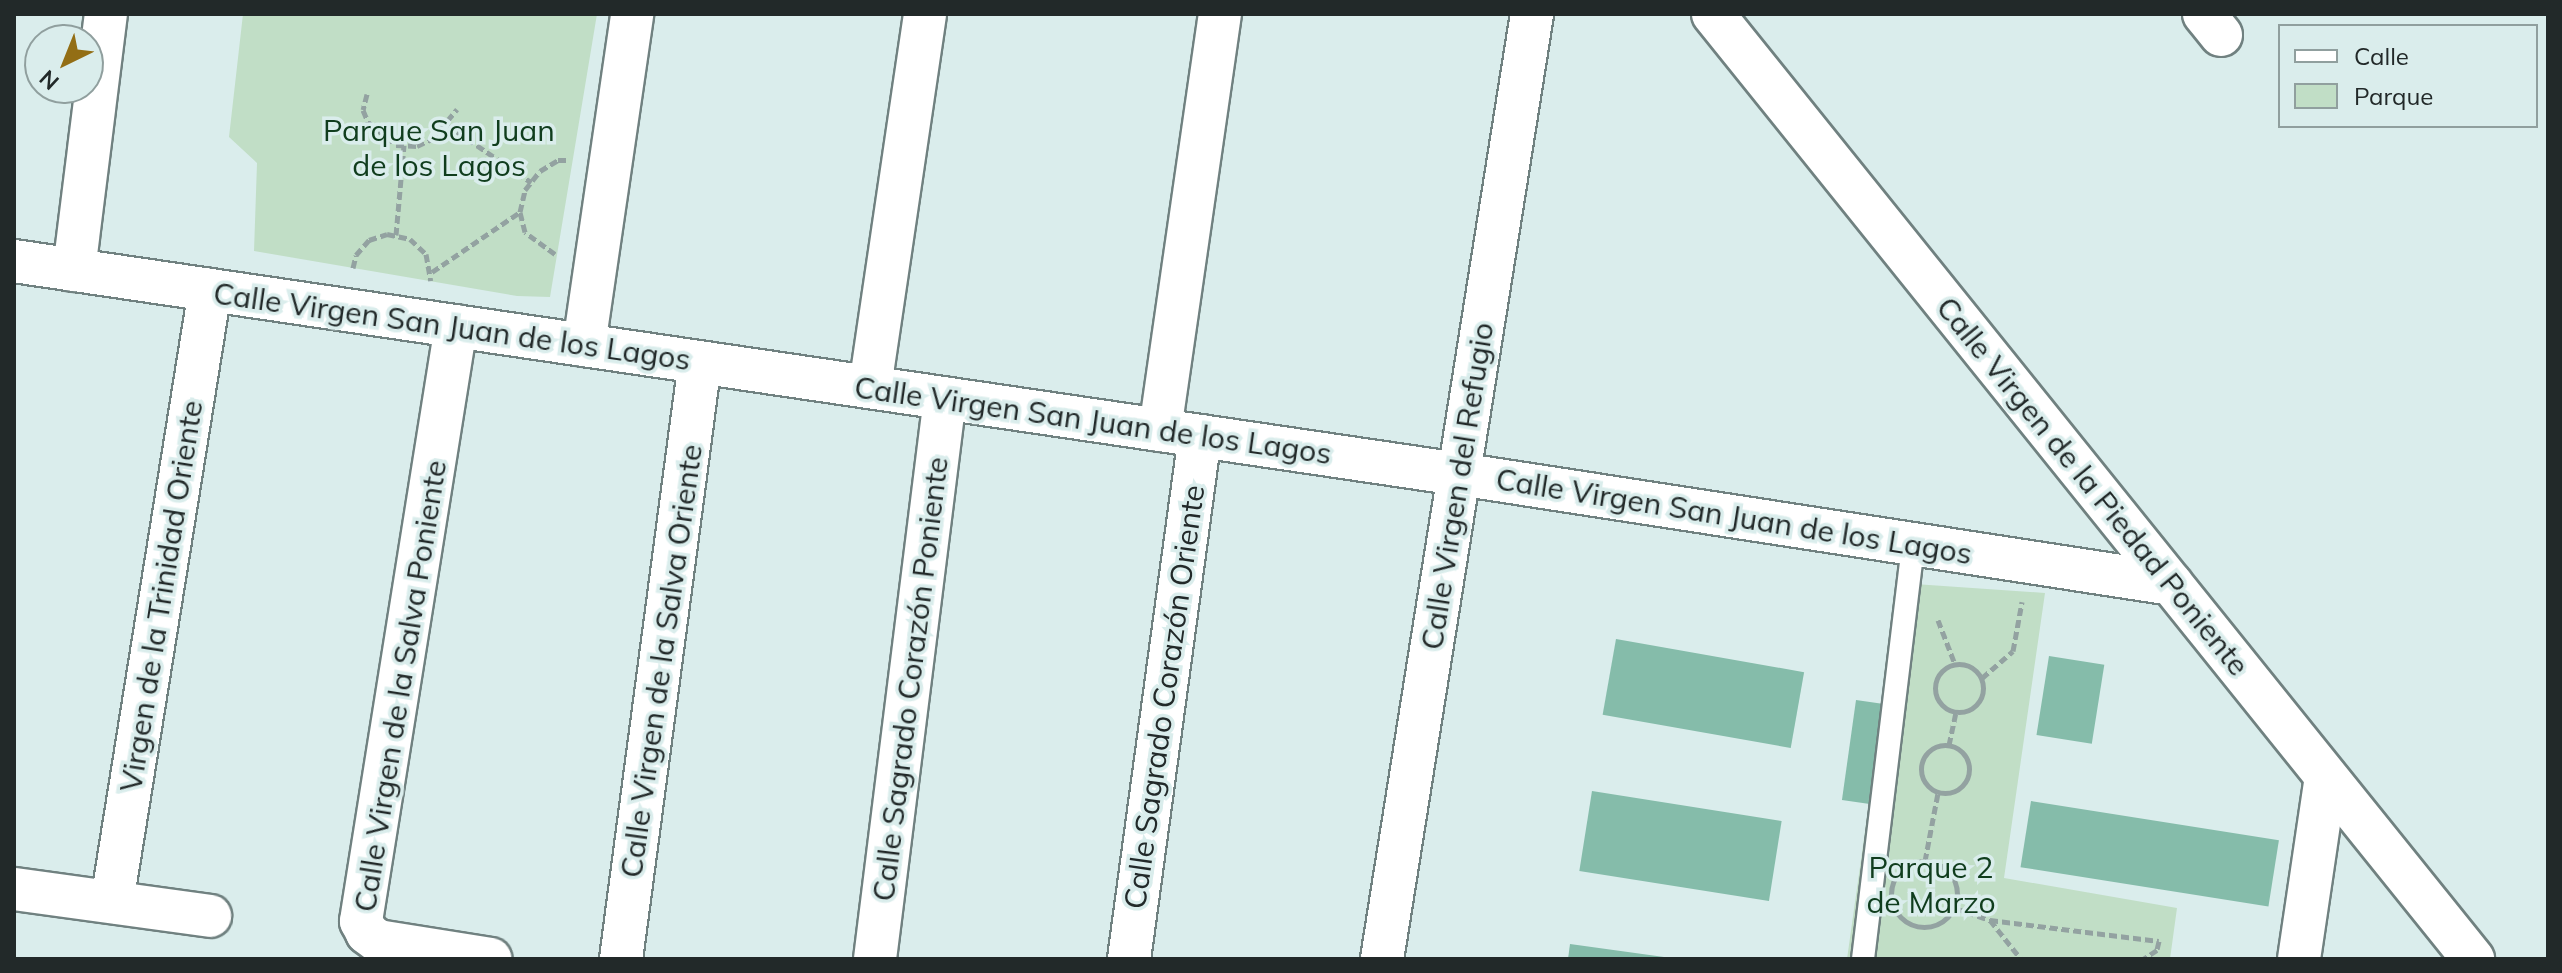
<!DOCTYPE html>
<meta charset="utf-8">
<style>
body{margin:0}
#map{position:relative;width:2562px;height:973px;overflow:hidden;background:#daedec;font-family:Mulish,sans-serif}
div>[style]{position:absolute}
.green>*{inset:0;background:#c1dec6}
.building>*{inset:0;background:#85bcaa;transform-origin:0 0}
.path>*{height:5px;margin-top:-2.5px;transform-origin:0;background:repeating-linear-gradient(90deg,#93a2a1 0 8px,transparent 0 12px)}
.path>.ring{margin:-2.5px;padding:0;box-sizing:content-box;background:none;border:5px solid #93a2a1;border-radius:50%}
.roads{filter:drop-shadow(2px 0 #708180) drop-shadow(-2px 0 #708180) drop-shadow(0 2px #708180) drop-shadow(0 -2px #708180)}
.service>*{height:22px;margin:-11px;padding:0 11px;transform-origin:11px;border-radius:11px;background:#fff}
.minor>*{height:42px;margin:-21px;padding:0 21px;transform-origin:21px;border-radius:21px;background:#fff}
span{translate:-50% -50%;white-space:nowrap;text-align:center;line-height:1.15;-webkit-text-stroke:7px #daedec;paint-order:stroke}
.park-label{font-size:30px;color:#103d1d}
.street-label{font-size:30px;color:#222929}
.frame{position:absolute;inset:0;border:16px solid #222929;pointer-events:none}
.legend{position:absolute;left:2278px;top:24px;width:260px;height:104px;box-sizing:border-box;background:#daedec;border:2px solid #909f9e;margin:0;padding:10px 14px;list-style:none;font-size:24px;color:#222929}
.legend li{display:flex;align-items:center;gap:16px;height:40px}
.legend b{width:40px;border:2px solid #909f9e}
.north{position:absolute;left:24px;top:24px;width:80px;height:80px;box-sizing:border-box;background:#daedec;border:2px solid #909f9e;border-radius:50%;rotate:223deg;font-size:22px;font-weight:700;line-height:32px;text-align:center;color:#222929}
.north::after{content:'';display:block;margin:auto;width:28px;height:36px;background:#936e15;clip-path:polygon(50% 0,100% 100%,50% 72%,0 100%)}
</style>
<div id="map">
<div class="green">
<div style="clip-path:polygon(243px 14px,597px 14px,550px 297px,517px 296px,254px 251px,257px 163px,229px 137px)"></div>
<div style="clip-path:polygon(1900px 583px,2045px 593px,2004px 878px,2177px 908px,2170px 959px,1847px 959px)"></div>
</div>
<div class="building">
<div style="left:1616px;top:639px;width:191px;height:77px;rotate:10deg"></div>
<div style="left:2049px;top:656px;width:56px;height:80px;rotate:9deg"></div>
<div style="left:1856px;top:700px;width:28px;height:101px;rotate:8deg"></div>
<div style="left:1592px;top:791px;width:192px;height:81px;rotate:9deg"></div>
<div style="left:2031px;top:801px;width:251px;height:67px;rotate:9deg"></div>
<div style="clip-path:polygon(1570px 944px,1664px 957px,1664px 959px,1568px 959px)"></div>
</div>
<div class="path">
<div style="left:367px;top:94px;width:16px;rotate:104deg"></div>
<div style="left:363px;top:110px;width:13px;rotate:67deg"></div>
<div style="left:368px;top:122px;width:36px;rotate:39deg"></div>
<div style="left:396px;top:145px;width:21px;rotate:3deg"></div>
<div style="left:417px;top:146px;width:17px;rotate:-25deg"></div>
<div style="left:432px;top:139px;width:39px;rotate:-50deg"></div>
<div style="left:447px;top:125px;width:102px;rotate:34.2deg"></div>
<div style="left:396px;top:235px;width:90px;rotate:-84.9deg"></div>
<div style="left:555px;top:254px;width:37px;rotate:-144deg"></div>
<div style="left:525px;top:232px;width:21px;rotate:-104deg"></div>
<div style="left:520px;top:212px;width:23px;rotate:-77deg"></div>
<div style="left:525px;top:190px;width:24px;rotate:-52deg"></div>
<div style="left:540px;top:171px;width:21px;rotate:-31deg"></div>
<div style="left:558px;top:160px;width:12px"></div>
<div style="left:353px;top:268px;width:13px;rotate:-77deg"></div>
<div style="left:356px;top:255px;width:20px;rotate:-49deg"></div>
<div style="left:369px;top:240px;width:19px;rotate:-18deg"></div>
<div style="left:387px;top:234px;width:24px;rotate:12deg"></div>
<div style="left:410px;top:239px;width:22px;rotate:43deg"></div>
<div style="left:426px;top:254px;width:27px;rotate:80deg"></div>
<div style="left:432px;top:272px;width:107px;rotate:-34.3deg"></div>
<div style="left:1938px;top:620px;width:47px;rotate:68.9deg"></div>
<div class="ring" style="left:1935px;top:664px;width:43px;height:43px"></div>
<div style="left:1982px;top:678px;width:41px;rotate:-41.1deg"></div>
<div style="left:2013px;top:651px;width:50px;rotate:-79.6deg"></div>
<div class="ring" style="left:1921px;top:745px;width:43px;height:43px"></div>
<div style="left:1949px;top:745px;width:34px;rotate:-78deg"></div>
<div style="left:1925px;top:861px;width:69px;rotate:-79.2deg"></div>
<div class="ring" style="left:1891px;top:861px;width:61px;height:61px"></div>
<div style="left:1955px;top:908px;width:37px;rotate:19deg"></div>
<div style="left:1990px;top:920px;width:170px;rotate:7.1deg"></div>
<div style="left:2159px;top:941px;width:9px;rotate:103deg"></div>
<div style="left:2157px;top:950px;width:17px;rotate:147deg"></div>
<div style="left:1990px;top:920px;width:50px;rotate:51.5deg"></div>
</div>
<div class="roads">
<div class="service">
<div style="left:1863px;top:959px;width:418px;rotate:-83.1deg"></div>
</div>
<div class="minor">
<div style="left:1713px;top:14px;width:1213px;rotate:51.19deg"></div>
<div style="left:2204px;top:14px;width:27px;rotate:51deg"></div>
<div style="left:14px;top:261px;width:1461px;rotate:8.39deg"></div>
<div style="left:1459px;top:474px;width:721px;rotate:8.77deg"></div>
<div style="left:74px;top:270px;width:258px;rotate:-82.9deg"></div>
<div style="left:456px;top:326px;width:603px;rotate:99.07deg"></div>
<div style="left:361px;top:921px;width:13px;rotate:63deg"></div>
<div style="left:367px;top:933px;width:14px;rotate:36deg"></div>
<div style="left:378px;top:941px;width:114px;rotate:9.1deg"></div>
<div style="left:584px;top:345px;width:334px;rotate:-81.7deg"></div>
<div style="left:870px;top:387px;width:377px;rotate:-81.6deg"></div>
<div style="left:1160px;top:430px;width:420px;rotate:-81.8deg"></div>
<div style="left:14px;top:889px;width:198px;rotate:7.8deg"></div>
<div style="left:112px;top:902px;width:620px;rotate:-80.9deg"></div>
<div style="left:621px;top:959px;width:602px;rotate:-82.46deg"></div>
<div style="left:875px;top:959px;width:565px;rotate:-82.89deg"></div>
<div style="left:1129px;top:959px;width:528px;rotate:-82.27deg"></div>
<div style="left:1382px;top:959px;width:957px;rotate:-80.98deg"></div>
<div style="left:2299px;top:959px;width:184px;rotate:-81.6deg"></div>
</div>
</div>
<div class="park-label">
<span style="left:439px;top:147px">Parque San Juan<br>de los Lagos</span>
<span style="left:1931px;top:884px">Parque 2<br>de Marzo</span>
</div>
<div class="street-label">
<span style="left:452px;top:326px;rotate:8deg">Calle Virgen San Juan de los Lagos</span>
<span style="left:1093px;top:420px;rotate:8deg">Calle Virgen San Juan de los Lagos</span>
<span style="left:1457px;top:486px;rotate:-81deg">Calle Virgen del Refugio</span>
<span style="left:2093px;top:486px;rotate:51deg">Calle Virgen de la Piedad Poniente</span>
<span style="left:1734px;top:516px;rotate:9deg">Calle Virgen San Juan de los Lagos</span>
<span style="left:161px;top:596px;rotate:-81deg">Virgen de la Trinidad Oriente</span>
<span style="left:661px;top:661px;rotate:-82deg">Calle Virgen de la Salva Oriente</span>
<span style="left:910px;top:679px;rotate:-83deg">Calle Sagrado Corazón Poniente</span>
<span style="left:400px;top:686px;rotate:-81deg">Calle Virgen de la Salva Poniente</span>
<span style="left:1164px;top:697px;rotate:-82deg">Calle Sagrado Corazón Oriente</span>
</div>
<div class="frame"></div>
<ul class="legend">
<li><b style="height:10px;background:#fff"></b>Calle</li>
<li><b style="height:22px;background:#c1dec6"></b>Parque</li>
</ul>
<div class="north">N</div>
</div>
